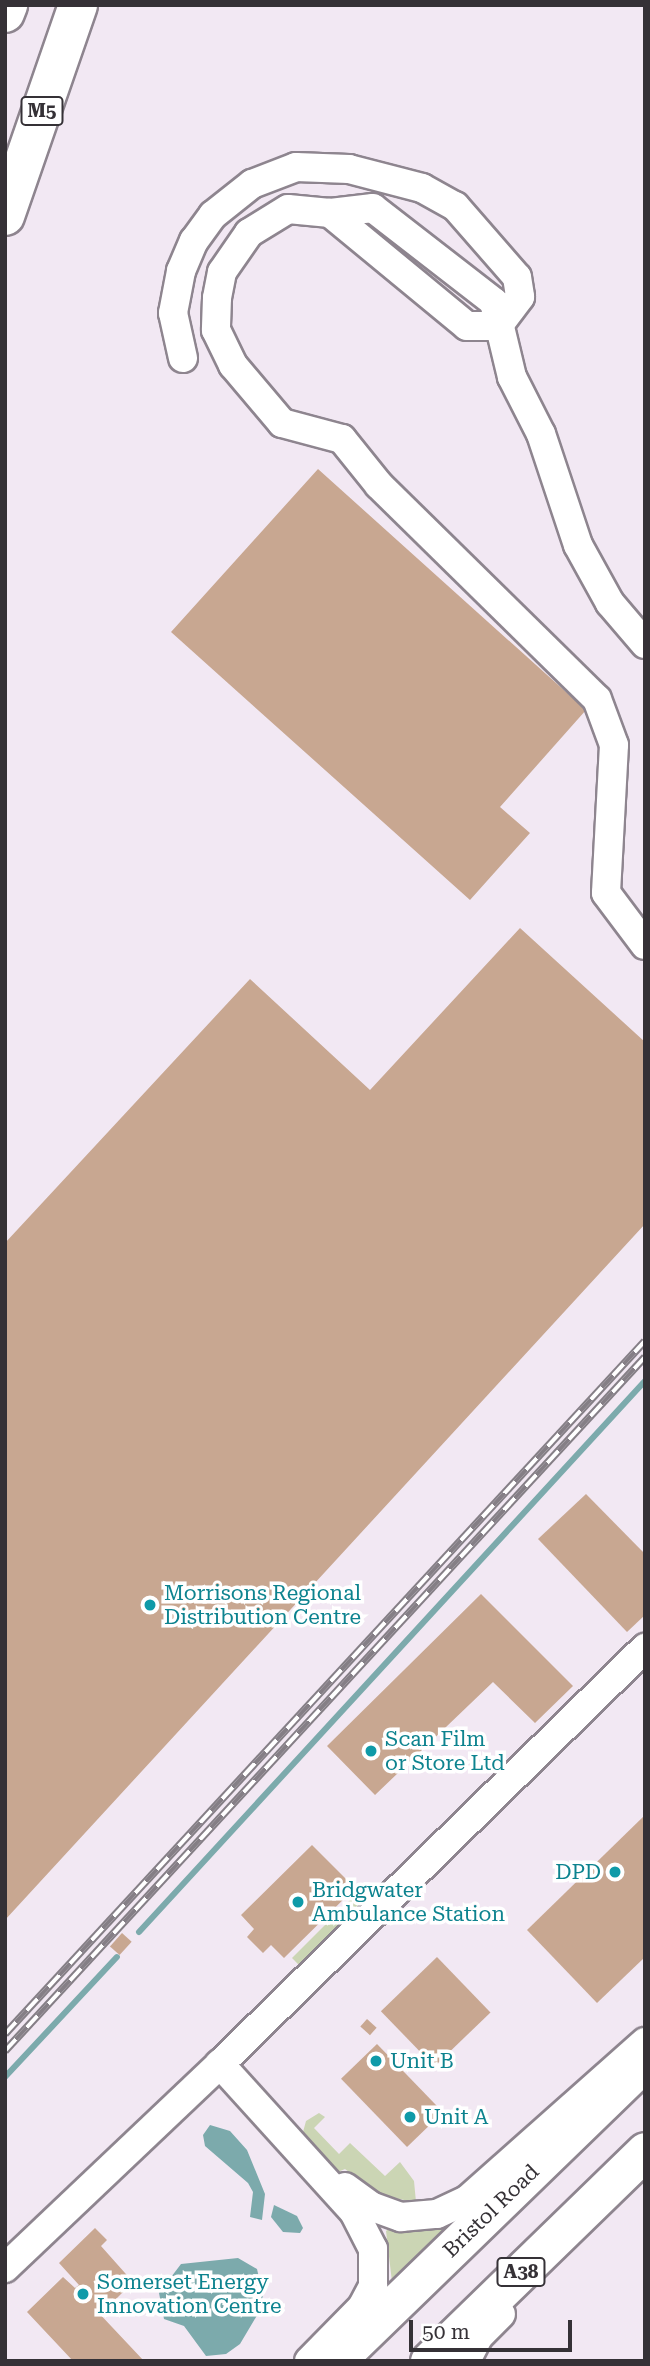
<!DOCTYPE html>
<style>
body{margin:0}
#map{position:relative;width:650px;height:2366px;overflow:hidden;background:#f2e8f3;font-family:"Roboto Serif",serif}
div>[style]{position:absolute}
.green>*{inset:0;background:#cbd5b4;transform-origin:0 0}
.water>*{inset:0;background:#7caaac}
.stream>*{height:6px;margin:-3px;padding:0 3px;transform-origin:3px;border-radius:3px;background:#7caaac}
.building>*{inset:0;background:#c8a791;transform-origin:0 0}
.roads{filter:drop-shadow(2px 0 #8e858f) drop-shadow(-2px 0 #8e858f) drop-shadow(0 2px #8e858f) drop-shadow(0 -2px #8e858f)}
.minor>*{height:28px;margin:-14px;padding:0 14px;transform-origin:14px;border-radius:14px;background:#fff}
.major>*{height:37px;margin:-18.5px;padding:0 18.5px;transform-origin:18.5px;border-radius:18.5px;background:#fff}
.highway>*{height:38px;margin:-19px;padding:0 19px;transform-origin:19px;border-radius:19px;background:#fff}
.rail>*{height:8px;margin-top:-4px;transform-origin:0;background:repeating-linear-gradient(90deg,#fff 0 16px,#857f86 0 32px);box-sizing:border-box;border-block:2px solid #857f86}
.dots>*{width:19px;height:19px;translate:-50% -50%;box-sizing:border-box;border:4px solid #fff;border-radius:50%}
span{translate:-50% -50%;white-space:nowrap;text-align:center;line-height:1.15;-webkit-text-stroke:7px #fff;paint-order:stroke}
.shield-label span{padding:2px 5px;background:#fff;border:2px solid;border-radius:5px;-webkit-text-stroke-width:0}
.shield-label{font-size:19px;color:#353136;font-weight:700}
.culture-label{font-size:21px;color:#0d838f}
.left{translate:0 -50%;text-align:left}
.right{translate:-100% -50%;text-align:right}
.street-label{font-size:21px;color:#353136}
.frame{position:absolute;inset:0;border:7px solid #353136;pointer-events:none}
.scale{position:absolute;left:409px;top:2320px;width:163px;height:32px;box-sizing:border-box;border:4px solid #353136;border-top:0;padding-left:9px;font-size:21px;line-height:24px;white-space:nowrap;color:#353136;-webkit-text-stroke:5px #fff;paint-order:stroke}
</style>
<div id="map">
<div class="green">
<div style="left:362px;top:1888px;width:13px;height:99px;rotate:45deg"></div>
<div style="clip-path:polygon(319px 2113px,325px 2117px,314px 2128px,339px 2154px,350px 2143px,385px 2176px,400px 2162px,414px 2181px,416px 2202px,381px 2196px,345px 2169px,338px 2172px,303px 2132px,306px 2121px)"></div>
<div style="clip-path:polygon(391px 2227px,442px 2227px,447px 2230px,392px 2282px,386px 2231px)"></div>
</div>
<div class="water">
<div style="clip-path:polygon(210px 2125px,230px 2131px,247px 2150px,265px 2194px,262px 2220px,250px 2217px,253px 2192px,248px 2183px,205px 2146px,203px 2135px)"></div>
<div style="clip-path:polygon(274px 2205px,297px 2216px,303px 2228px,300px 2233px,283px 2232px,271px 2217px)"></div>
<div style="clip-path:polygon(238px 2258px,257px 2269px,263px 2295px,259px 2312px,240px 2344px,226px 2354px,206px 2356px,184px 2326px,164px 2319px,159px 2293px,181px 2264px)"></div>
</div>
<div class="stream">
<div style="left:139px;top:1932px;width:748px;rotate:-47.44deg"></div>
<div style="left:5px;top:2077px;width:164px;rotate:-47deg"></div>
</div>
<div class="building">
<div style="clip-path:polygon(318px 469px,586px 710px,500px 807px,530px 833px,470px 900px,171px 632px)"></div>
<div style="clip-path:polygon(520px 928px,645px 1042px,645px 1224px,5px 1920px,5px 1243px,250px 979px,370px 1090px)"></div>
<div style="clip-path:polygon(586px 1494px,645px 1554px,645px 1615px,627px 1632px,538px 1539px)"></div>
<div style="clip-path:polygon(481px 1594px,573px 1686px,535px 1723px,493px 1682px,375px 1795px,327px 1746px)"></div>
<div style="clip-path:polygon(645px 1815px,645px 1957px,597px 2003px,527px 1930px)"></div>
<div style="clip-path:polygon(312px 1845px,355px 1888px,284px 1958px,271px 1945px,263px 1953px,247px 1937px,254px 1929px,241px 1915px)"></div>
<div style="left:122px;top:1933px;width:13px;height:18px;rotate:42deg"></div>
<div style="left:437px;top:1957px;width:77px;height:78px;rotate:46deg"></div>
<div style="left:367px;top:2019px;width:13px;height:10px;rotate:42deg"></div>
<div style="left:377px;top:2044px;width:95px;height:50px;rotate:46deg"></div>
<div style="clip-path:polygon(95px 2228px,107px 2240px,101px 2246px,133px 2282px,104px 2311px,99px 2306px,96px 2310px,144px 2361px,73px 2361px,27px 2312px,63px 2277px,75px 2288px,79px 2285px,59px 2263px)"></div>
</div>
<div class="roads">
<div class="minor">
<div style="left:183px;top:358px;width:46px;rotate:-102.5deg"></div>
<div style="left:173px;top:313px;width:43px;rotate:-79.2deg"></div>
<div style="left:181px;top:271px;width:33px;rotate:-67deg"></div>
<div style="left:194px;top:241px;width:32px;rotate:-54deg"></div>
<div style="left:213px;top:215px;width:50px;rotate:-38.5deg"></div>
<div style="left:252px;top:184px;width:47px;rotate:-21.1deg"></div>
<div style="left:296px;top:167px;width:53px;rotate:2.2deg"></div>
<div style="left:349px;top:169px;width:75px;rotate:14.6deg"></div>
<div style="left:422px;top:188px;width:38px;rotate:29deg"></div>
<div style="left:455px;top:206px;width:94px;rotate:48.9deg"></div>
<div style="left:517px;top:277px;width:20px;rotate:81deg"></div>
<div style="left:520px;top:297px;width:36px;rotate:127deg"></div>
<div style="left:498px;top:326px;width:31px;rotate:180deg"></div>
<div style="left:467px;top:326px;width:178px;rotate:-140.5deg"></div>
<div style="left:645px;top:644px;width:54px;rotate:-130.5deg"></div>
<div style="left:610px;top:603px;width:66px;rotate:-118.9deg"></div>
<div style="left:578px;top:545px;width:117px;rotate:-108.4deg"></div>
<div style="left:541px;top:434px;width:64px;rotate:-117deg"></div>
<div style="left:512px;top:377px;width:77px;rotate:-103.5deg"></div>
<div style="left:494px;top:302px;width:153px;rotate:-142.2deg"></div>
<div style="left:373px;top:208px;width:43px;rotate:173.4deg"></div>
<div style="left:330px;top:213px;width:42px;rotate:-174.6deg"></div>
<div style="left:288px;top:209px;width:46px;rotate:148.4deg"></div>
<div style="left:249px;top:233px;width:47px;rotate:124.7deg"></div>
<div style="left:222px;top:272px;width:26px;rotate:101deg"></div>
<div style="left:217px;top:298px;width:32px;rotate:92deg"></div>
<div style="left:216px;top:330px;width:39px;rotate:64deg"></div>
<div style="left:233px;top:365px;width:76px;rotate:49.8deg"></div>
<div style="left:282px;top:423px;width:62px;rotate:14.9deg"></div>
<div style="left:342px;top:439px;width:59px;rotate:51.2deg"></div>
<div style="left:379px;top:485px;width:305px;rotate:44.5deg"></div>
<div style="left:597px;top:699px;width:49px;rotate:69.7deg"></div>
<div style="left:614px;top:745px;width:148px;rotate:93.1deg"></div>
<div style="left:606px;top:893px;width:65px;rotate:53.1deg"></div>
<div style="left:345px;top:2187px;width:34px;rotate:36deg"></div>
<div style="left:373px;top:2207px;width:30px;rotate:20deg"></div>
<div style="left:401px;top:2217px;width:36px;rotate:-5deg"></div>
<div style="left:437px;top:2214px;width:33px;rotate:-25deg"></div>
<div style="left:467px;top:2200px;width:238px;rotate:-41.6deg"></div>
<div style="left:5px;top:2268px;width:296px;rotate:-43.5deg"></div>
<div style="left:309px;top:2361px;width:76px;rotate:-45.5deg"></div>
<div style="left:362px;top:2307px;width:24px;rotate:-62deg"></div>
<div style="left:373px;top:2286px;width:37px;rotate:-90deg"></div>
<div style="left:373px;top:2249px;width:42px;rotate:-117.2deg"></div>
<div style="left:354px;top:2212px;width:200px;rotate:-132.2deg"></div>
<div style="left:220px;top:2064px;width:595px;rotate:-44.39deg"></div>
<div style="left:466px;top:2361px;width:28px;rotate:-63deg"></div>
<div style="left:479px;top:2336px;width:31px;rotate:-45deg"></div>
</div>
<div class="major">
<div style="left:336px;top:2361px;width:430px;rotate:-44.1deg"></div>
<div style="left:429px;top:2361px;width:301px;rotate:-44.2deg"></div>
</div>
<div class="highway">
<div style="left:5px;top:13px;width:9px;rotate:-69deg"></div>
<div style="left:5px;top:216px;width:223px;rotate:-70.9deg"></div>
</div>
</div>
<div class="rail">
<div style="left:5px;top:2034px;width:943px;rotate:-47.28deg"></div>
<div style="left:5px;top:2051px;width:944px;rotate:-47.32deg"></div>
</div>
<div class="dots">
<div style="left:150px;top:1605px;background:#0f9aa8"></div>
<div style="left:371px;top:1751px;background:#0f9aa8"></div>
<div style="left:615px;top:1872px;background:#0f9aa8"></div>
<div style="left:298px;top:1902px;background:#0f9aa8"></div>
<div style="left:376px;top:2061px;background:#0f9aa8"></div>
<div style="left:410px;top:2117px;background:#0f9aa8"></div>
<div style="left:83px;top:2294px;background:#0f9aa8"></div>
</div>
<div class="shield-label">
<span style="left:42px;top:111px">M5</span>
<span style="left:521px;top:2272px">A38</span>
</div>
<div class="culture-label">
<span class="left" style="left:164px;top:1605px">Morrisons Regional<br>Distribution Centre</span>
<span class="left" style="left:385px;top:1751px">Scan Film<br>or Store Ltd</span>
<span class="right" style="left:601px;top:1872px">DPD</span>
<span class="left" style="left:312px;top:1902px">Bridgwater<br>Ambulance Station</span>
<span class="left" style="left:390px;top:2061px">Unit B</span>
<span class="left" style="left:424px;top:2117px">Unit A</span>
<span class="left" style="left:97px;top:2294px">Somerset Energy<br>Innovation Centre</span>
</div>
<div class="street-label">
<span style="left:491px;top:2211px;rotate:-44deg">Bristol Road</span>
</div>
<div class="frame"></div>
<div class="scale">50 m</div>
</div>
